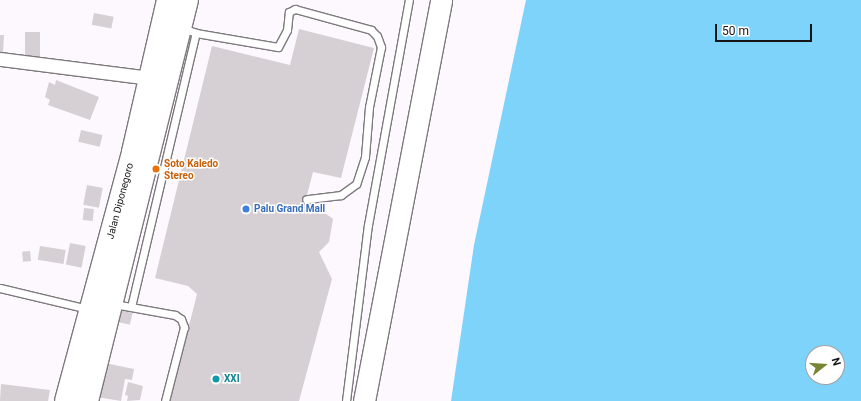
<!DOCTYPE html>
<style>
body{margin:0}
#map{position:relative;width:861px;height:401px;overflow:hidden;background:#fdf8fd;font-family:Roboto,sans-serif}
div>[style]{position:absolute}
.water>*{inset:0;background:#7ed3fb}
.building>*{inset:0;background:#d6d0d4;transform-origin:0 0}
.roads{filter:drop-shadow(1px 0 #7d797d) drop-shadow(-1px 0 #7d797d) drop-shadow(0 1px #7d797d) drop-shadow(0 -1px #7d797d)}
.service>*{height:7px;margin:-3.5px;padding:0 3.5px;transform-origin:3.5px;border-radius:3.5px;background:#fff}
.minor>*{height:13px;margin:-6.5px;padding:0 6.5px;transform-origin:6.5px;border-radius:6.5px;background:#fff}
.primary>*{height:21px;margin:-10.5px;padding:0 10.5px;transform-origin:10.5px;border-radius:10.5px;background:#fff}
.trunk>*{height:22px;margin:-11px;padding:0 11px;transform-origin:11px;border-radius:11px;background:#fff}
.dots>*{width:11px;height:11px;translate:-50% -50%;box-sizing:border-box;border:2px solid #fff;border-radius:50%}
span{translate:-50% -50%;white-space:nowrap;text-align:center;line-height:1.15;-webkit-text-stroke:3px #fff;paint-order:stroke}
.food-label{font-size:10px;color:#c56008;font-weight:700}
.left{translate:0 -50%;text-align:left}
.street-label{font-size:10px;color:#161416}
.shop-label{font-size:10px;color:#366cbe;font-weight:700}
.culture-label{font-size:10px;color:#0d838f;font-weight:700}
.north{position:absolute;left:805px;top:345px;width:40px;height:40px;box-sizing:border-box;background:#fff;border:1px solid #a2a1a2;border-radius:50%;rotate:73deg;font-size:11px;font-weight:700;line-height:16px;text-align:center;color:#161416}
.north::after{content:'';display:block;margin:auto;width:14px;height:18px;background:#798532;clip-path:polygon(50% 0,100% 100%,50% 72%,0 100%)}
.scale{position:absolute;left:715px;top:24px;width:97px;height:18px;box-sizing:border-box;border:2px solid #161416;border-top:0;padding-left:5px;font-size:12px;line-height:14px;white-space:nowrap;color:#161416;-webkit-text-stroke:3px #fff;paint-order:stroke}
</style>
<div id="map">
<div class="water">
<div style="clip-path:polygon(evenodd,526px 0,861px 0,861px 401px,451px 401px,474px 245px,526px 0,813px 353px,837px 353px,837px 377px,813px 377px,813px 353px)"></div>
</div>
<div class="building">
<div style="left:94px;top:13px;width:20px;height:12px;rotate:11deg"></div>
<div style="clip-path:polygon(299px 29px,374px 48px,341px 178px,313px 172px,306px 199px,333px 219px,329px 242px,319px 252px,332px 279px,299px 401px,170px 401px,197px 294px,188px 286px,155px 278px,212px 46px,290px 65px)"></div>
<div style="left:25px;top:32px;width:15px;height:28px"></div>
<div style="clip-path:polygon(0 35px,4px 35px,3px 52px,0 52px)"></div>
<div style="clip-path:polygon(56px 80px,99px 97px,90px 120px,48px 105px,50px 100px,45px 97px,49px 82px,55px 85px)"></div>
<div style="left:81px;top:130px;width:22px;height:12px;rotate:13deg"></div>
<div style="left:87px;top:185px;width:16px;height:20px;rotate:11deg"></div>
<div style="left:84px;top:208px;width:10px;height:12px;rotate:6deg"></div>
<div style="left:70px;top:243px;width:16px;height:22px;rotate:11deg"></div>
<div style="left:40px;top:246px;width:26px;height:14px;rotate:9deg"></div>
<div style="left:30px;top:251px;width:10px;height:8px;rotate:84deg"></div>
<div style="left:115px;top:309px;width:18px;height:12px;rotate:13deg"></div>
<div style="clip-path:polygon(105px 363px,134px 369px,132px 380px,125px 379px,121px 401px,97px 397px)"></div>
<div style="clip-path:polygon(128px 382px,143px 386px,140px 400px,127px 401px,128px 396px,125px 395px)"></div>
<div style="clip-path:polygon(1px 384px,50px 390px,48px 401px,0 401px)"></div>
</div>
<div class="roads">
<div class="service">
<div style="left:183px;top:28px;width:14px;rotate:21deg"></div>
<div style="left:196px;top:33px;width:83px;rotate:9.7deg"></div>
<div style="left:278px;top:47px;width:19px;rotate:-62deg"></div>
<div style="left:287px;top:30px;width:18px;rotate:-84deg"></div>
<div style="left:289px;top:12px;width:7px;rotate:-27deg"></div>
<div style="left:295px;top:9px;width:79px;rotate:15.4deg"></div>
<div style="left:371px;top:30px;width:8px;rotate:45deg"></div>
<div style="left:377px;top:36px;width:12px;rotate:70deg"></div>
<div style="left:381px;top:47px;width:61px;rotate:101.3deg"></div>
<div style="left:369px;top:107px;width:50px;rotate:94.6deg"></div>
<div style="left:365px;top:157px;width:28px;rotate:108deg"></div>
<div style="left:356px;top:184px;width:19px;rotate:144deg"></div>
<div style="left:341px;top:195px;width:35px;rotate:173deg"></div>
<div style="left:0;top:288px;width:90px;rotate:13.4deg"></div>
<div style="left:114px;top:304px;width:62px;rotate:10.2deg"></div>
<div style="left:175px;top:315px;width:7px;rotate:34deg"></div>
<div style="left:181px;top:319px;width:9px;rotate:69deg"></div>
<div style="left:184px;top:327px;width:76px;rotate:104.4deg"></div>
<div style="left:131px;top:307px;width:282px;rotate:-76.7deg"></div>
<div style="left:346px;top:401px;width:177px;rotate:-82.9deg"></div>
<div style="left:368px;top:225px;width:229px;rotate:-79.7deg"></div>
</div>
<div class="minor">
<div style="left:0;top:59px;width:151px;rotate:7.2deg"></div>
</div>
<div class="primary">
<div style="left:364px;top:401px;width:408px;rotate:-79.1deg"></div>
</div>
<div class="trunk">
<div style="left:66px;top:401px;width:258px;rotate:-74.9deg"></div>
<div style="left:133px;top:152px;width:156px;rotate:-77deg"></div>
<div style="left:87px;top:401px;width:413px;rotate:-76deg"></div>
</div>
</div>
<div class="dots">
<div style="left:156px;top:169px;background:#e8710a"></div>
<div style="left:246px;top:209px;background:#3f7fe0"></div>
<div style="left:216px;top:379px;background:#0f9aa8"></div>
</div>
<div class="food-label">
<span class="left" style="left:164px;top:169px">Soto Kaledo<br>Stereo</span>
</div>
<div class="street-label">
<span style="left:120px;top:201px;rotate:-75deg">Jalan Diponegoro</span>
</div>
<div class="shop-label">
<span class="left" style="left:254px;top:209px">Palu Grand Mall</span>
</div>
<div class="culture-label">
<span class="left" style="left:224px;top:379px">XXI</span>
</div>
<div class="north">N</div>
<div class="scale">50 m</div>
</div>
